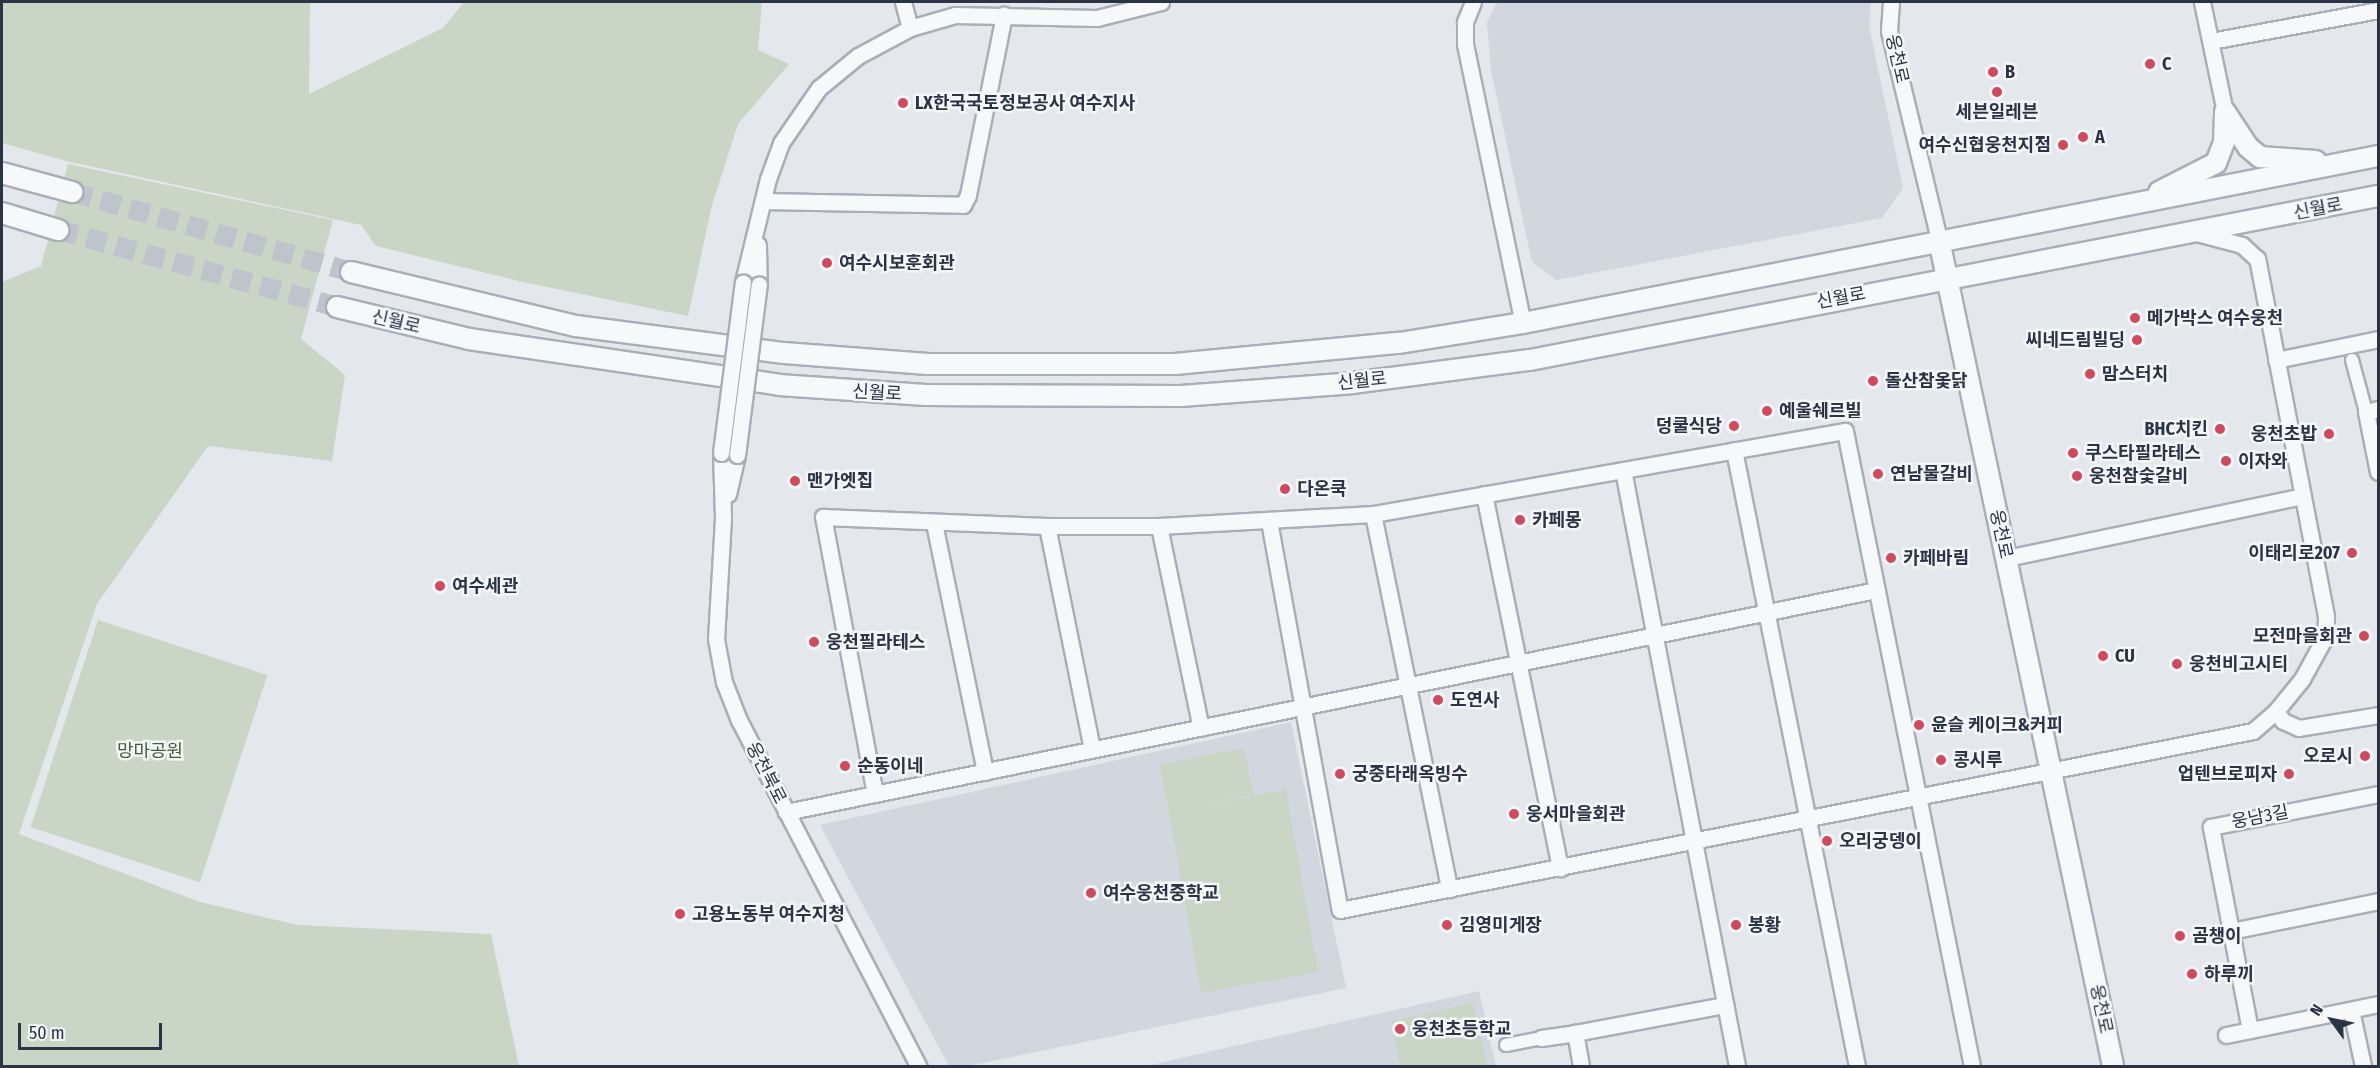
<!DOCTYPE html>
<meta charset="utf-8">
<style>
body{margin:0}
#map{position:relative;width:2380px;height:1068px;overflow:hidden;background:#e4e7ec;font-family:"Fira Sans Condensed","Noto Sans KR",sans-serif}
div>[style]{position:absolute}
.built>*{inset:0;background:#d2d6de}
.green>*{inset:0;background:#c9d6c5;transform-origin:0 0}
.tertiary-tunnel>*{height:20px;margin-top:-10px;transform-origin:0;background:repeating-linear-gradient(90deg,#bfc3cb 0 20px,transparent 0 30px)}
.roads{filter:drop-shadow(2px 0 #a9aeb7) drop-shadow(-2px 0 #a9aeb7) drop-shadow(0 2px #a9aeb7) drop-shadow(0 -2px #a9aeb7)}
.pedestrian>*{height:12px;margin:-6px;padding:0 6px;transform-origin:6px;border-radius:6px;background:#f7f8fa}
.minor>*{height:15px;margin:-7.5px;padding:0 7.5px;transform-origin:7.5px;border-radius:7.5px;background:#f7f8fa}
.tertiary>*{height:20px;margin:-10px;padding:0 10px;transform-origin:10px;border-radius:10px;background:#f7f8fa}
.bridges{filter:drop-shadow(2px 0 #a9aeb7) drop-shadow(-2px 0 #a9aeb7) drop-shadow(0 2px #a9aeb7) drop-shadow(0 -2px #a9aeb7)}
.minor-bridge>*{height:15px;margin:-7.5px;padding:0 7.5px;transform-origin:7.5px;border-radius:7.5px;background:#f7f8fa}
.dots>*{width:16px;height:16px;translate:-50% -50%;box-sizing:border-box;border:3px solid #f4f6f9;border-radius:50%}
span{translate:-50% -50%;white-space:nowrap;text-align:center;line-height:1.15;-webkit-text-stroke:5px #f4f6f9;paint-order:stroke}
.street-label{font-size:18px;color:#2b3445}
.poi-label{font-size:18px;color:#2b3445;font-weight:700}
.left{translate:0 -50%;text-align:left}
.right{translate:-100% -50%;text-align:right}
.park-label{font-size:18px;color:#3f6138}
.frame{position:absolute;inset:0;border:3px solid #2b3445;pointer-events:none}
.north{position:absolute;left:2302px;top:990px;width:60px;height:60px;-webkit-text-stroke:4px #f4f6f9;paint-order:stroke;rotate:303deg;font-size:16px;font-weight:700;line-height:24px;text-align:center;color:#2b3445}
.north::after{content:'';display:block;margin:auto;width:21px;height:27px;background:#2b3445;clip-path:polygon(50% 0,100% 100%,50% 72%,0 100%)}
.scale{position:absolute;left:18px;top:1023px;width:144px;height:27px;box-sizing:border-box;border:3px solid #2b3445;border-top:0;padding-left:8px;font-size:18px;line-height:21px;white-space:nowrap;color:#2b3445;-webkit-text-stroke:4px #f4f6f9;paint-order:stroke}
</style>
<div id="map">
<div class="built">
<div style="clip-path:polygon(1497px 2px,1871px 2px,1869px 26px,1903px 188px,1882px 218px,1556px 280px,1532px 262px,1491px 70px,1487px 22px)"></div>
<div style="clip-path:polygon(1291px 722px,1346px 988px,968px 1066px,949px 1066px,820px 825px)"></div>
<div style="clip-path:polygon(1479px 991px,1496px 1066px,1146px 1066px)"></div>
</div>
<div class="green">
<div style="clip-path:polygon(2px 2px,310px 2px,309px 94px,443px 28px,464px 2px,762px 2px,758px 50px,789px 64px,738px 124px,712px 205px,688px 316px,523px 282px,376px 246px,361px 225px,66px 161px,2px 143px)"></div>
<div style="clip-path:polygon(68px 164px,333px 220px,301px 339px,345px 375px,332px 461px,208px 446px,97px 604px,19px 834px,200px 902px,298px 925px,491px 934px,519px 1066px,2px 1066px,2px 282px,41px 266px)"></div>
<div style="left:98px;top:620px;width:178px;height:218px;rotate:18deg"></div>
<div style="left:1244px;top:748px;width:48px;height:86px;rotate:79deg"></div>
<div style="left:1286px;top:790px;width:185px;height:119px;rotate:80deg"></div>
<div style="clip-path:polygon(1473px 1003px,1487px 1066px,1400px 1066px,1392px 1021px)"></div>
</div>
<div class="tertiary-tunnel">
<div style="left:72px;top:192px;width:290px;rotate:16deg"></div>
<div style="left:58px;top:230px;width:289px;rotate:15.4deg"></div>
</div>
<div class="roads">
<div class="pedestrian">
<div style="left:2352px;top:360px;width:54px;rotate:74.9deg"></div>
<div style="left:1506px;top:1045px;width:36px;rotate:-11deg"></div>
</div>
<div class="minor">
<div style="left:903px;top:2px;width:27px;rotate:75deg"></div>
<div style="left:1473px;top:2px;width:22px;rotate:112deg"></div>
<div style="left:1465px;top:22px;width:22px;rotate:90deg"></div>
<div style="left:1465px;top:44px;width:285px;rotate:78.3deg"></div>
<div style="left:1891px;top:2px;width:29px;rotate:94deg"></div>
<div style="left:1889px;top:31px;width:215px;rotate:76.5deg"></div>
<div style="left:2202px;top:2px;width:112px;rotate:78.2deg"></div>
<div style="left:2211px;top:41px;width:170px;rotate:-10.5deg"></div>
<div style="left:763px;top:201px;width:200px;rotate:1.1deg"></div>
<div style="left:963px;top:205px;width:11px;rotate:-63deg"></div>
<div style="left:968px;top:195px;width:184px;rotate:-78.7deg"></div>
<div style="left:758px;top:245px;width:39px;rotate:89deg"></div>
<div style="left:743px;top:282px;width:106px;rotate:-76.4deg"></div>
<div style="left:768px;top:179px;width:38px;rotate:-70deg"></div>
<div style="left:781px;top:143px;width:67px;rotate:-55.4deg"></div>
<div style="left:819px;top:88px;width:50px;rotate:-39.4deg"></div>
<div style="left:858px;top:56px;width:59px;rotate:-28.3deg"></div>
<div style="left:910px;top:28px;width:47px;rotate:-16.1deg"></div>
<div style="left:955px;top:15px;width:142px;rotate:1.2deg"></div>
<div style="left:1097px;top:18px;width:66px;rotate:-14deg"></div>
<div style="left:2276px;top:360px;width:104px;rotate:-11.6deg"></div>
<div style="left:2378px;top:409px;width:12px;rotate:166deg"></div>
<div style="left:2366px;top:412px;width:61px;rotate:78.7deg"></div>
<div style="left:1734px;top:450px;width:628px;rotate:78.71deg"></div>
<div style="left:721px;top:453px;width:65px;rotate:88.2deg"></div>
<div style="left:723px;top:518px;width:121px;rotate:93.3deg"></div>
<div style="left:716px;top:639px;width:44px;rotate:79.5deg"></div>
<div style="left:724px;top:682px;width:41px;rotate:68.5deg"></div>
<div style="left:739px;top:720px;width:390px;rotate:62.6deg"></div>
<div style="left:1623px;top:470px;width:607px;rotate:79.17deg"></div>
<div style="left:728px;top:494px;width:40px;rotate:-77deg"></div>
<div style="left:1484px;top:494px;width:382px;rotate:78.5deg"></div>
<div style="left:1373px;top:514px;width:383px;rotate:78.5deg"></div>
<div style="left:1269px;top:521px;width:395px;rotate:79.7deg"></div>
<div style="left:1340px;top:910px;width:930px;rotate:-11.09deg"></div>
<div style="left:2253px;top:731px;width:30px;rotate:-41deg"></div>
<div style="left:2276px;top:711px;width:41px;rotate:-50.9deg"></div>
<div style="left:2302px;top:679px;width:48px;rotate:-61.3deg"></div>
<div style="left:2325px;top:637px;width:21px;rotate:-87deg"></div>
<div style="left:2326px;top:616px;width:364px;rotate:-100.9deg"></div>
<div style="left:2257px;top:259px;width:21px;rotate:-137deg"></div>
<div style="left:2242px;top:245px;width:47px;rotate:-165.1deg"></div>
<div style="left:934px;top:523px;width:254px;rotate:78.4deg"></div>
<div style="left:1047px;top:526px;width:228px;rotate:78.6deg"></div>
<div style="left:1159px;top:526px;width:206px;rotate:78.3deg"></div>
<div style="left:2006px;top:558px;width:303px;rotate:-11.8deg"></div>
<div style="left:2276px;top:711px;width:12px;rotate:55deg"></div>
<div style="left:2283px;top:721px;width:17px;rotate:24deg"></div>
<div style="left:2299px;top:728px;width:80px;rotate:-9.3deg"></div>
<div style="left:875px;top:794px;width:282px;rotate:-100.6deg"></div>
<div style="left:823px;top:517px;width:224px;rotate:2.3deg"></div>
<div style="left:1047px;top:526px;width:112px"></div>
<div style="left:1159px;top:526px;width:214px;rotate:-3.2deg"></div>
<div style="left:1373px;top:514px;width:479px;rotate:-10deg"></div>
<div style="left:1845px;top:431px;width:648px;rotate:78.69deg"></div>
<div style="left:786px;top:812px;width:1112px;rotate:-11.51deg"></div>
<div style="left:2231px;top:931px;width:150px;rotate:-11.5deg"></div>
<div style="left:2351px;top:1010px;width:57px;rotate:77.9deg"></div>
<div style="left:2250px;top:1030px;width:207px;rotate:-100.9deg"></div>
<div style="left:2211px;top:827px;width:170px;rotate:-11.2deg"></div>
<div style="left:2226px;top:1035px;width:155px;rotate:-11.5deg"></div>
<div style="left:1541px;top:1038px;width:34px;rotate:-8deg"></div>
<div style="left:1581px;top:1066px;width:34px;rotate:-100deg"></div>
<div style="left:1575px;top:1033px;width:153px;rotate:-10.6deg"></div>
</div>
<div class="tertiary">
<div style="left:2225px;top:112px;width:42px;rotate:56.7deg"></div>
<div style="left:2248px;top:147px;width:16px;rotate:40deg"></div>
<div style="left:2260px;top:157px;width:56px;rotate:4.1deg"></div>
<div style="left:2px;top:173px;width:73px;rotate:15.2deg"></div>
<div style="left:2159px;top:192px;width:64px;rotate:-27deg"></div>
<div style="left:2216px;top:163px;width:22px;rotate:-69deg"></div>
<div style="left:2224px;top:142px;width:30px;rotate:-88deg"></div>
<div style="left:2px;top:213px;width:59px;rotate:16.9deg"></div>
<div style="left:1939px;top:240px;width:844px;rotate:78.1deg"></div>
<div style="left:351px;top:272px;width:231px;rotate:13.5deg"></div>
<div style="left:576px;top:326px;width:210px;rotate:7.4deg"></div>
<div style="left:784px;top:353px;width:144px;rotate:4.4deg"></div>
<div style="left:928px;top:364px;width:247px"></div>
<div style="left:1175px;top:364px;width:225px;rotate:-5.4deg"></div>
<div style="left:1399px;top:343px;width:126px;rotate:-9.2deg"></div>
<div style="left:1523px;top:323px;width:871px;rotate:-11.05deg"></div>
<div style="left:337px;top:307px;width:136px;rotate:13.6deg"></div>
<div style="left:469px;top:339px;width:313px;rotate:8.4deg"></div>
<div style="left:779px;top:385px;width:147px;rotate:3.9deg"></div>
<div style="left:926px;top:395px;width:255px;rotate:0.2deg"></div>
<div style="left:1181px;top:396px;width:171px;rotate:-4.3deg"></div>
<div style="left:1352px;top:383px;width:179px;rotate:-7.4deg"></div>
<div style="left:1530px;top:360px;width:864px;rotate:-10.95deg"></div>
</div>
</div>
<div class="bridges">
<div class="minor-bridge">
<div style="left:721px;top:453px;width:172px;rotate:-82.7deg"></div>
<div style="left:737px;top:455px;width:172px;rotate:-82.7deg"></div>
</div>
</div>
<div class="dots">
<div style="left:2150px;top:64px;background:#d1495b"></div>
<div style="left:1993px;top:72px;background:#d1495b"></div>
<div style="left:1997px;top:92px;background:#d1495b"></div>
<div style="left:903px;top:103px;background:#d1495b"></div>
<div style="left:2083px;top:137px;background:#d1495b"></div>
<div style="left:2063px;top:145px;background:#d1495b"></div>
<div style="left:827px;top:263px;background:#d1495b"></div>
<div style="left:2135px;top:318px;background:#d1495b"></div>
<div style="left:2137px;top:340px;background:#d1495b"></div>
<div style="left:2090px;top:374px;background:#d1495b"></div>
<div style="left:1873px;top:381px;background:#d1495b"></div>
<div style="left:1767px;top:411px;background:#d1495b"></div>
<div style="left:1734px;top:426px;background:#d1495b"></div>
<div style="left:2220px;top:429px;background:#d1495b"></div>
<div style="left:2329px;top:434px;background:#d1495b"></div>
<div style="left:2073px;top:453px;background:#d1495b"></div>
<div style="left:2226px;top:461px;background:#d1495b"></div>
<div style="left:1878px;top:474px;background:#d1495b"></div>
<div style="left:2077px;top:476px;background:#d1495b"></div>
<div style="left:795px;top:481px;background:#d1495b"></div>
<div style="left:1285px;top:489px;background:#d1495b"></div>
<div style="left:1520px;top:520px;background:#d1495b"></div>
<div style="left:2352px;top:553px;background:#d1495b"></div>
<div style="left:1891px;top:558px;background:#d1495b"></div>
<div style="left:440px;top:586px;background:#d1495b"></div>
<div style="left:2364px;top:636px;background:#d1495b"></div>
<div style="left:814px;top:642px;background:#d1495b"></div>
<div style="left:2103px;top:656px;background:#d1495b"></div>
<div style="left:2177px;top:664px;background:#d1495b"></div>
<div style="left:1438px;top:700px;background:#d1495b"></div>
<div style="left:1919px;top:725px;background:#d1495b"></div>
<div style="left:2365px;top:756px;background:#d1495b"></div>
<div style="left:1941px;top:760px;background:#d1495b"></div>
<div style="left:845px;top:766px;background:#d1495b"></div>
<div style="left:1340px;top:774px;background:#d1495b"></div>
<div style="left:2289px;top:774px;background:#d1495b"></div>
<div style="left:1514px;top:814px;background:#d1495b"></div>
<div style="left:1827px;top:841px;background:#d1495b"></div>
<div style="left:1091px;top:893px;background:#d1495b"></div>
<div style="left:680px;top:914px;background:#d1495b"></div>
<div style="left:1447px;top:925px;background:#d1495b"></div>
<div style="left:1736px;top:925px;background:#d1495b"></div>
<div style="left:2180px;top:936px;background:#d1495b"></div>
<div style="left:2192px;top:974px;background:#d1495b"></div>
<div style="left:1400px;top:1029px;background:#d1495b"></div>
</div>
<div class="street-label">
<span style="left:1897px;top:59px;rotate:77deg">웅천로</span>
<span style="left:2318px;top:209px;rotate:-11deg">신월로</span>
<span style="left:1841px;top:298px;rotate:-11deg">신월로</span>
<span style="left:396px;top:322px;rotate:13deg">신월로</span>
<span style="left:1362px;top:381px;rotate:-6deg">신월로</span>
<span style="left:877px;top:393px;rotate:3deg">신월로</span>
<span style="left:2001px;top:534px;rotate:78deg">웅천로</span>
<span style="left:766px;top:773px;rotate:63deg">웅천북로</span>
<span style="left:2260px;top:817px;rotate:-11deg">웅남3길</span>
<span style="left:2101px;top:1009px;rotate:78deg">웅천로</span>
</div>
<div class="poi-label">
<span class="left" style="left:2162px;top:64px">C</span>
<span class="left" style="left:2005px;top:72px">B</span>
<span class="left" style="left:915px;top:103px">LX한국국토정보공사 여수지사</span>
<span style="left:1997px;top:112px">세븐일레븐</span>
<span class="left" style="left:2095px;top:137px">A</span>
<span class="right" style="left:2051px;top:145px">여수신협웅천지점</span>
<span class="left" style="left:839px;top:263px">여수시보훈회관</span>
<span class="left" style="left:2147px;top:318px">메가박스 여수웅천</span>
<span class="right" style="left:2125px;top:340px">씨네드림빌딩</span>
<span class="left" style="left:2102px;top:374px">맘스터치</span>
<span class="left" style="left:1885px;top:381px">돌산참옻닭</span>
<span class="left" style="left:1779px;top:411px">예울쉐르빌</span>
<span class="right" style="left:1722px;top:426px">덩쿨식당</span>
<span class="right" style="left:2208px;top:429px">BHC치킨</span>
<span class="right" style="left:2317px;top:434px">웅천초밥</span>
<span class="left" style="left:2085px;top:453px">쿠스타필라테스</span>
<span class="left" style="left:2238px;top:461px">이자와</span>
<span class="left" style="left:1890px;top:474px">연남물갈비</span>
<span class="left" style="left:2089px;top:476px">웅천참숯갈비</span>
<span class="left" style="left:807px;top:481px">맨가엣집</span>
<span class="left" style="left:1297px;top:489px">다온쿡</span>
<span class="left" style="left:1532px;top:520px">카페몽</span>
<span class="right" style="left:2340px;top:553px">이태리로207</span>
<span class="left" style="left:1903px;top:558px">카페바림</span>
<span class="left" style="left:452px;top:586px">여수세관</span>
<span class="right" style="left:2352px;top:636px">모전마을회관</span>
<span class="left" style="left:826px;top:642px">웅천필라테스</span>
<span class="left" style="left:2115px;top:656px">CU</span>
<span class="left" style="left:2189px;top:664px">웅천비고시티</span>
<span class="left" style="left:1450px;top:700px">도연사</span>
<span class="left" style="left:1931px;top:725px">윤슬 케이크&amp;커피</span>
<span class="right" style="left:2353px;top:756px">오로시</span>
<span class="left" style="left:1953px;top:760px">콩시루</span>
<span class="left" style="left:857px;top:766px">순동이네</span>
<span class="left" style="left:1352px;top:774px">궁중타래옥빙수</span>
<span class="right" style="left:2277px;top:774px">업텐브로피자</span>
<span class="left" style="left:1526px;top:814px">웅서마을회관</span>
<span class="left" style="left:1839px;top:841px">오리궁뎅이</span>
<span class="left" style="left:1103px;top:893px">여수웅천중학교</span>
<span class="left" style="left:692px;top:914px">고용노동부 여수지청</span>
<span class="left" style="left:1459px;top:925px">김영미게장</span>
<span class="left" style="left:1748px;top:925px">봉황</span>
<span class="left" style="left:2192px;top:936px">곰챙이</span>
<span class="left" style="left:2204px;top:974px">하루끼</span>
<span class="left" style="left:1412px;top:1029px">웅천초등학교</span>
</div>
<div class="park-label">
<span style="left:150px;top:751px">망마공원</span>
</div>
<div class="frame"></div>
<div class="north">N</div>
<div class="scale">50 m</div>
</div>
